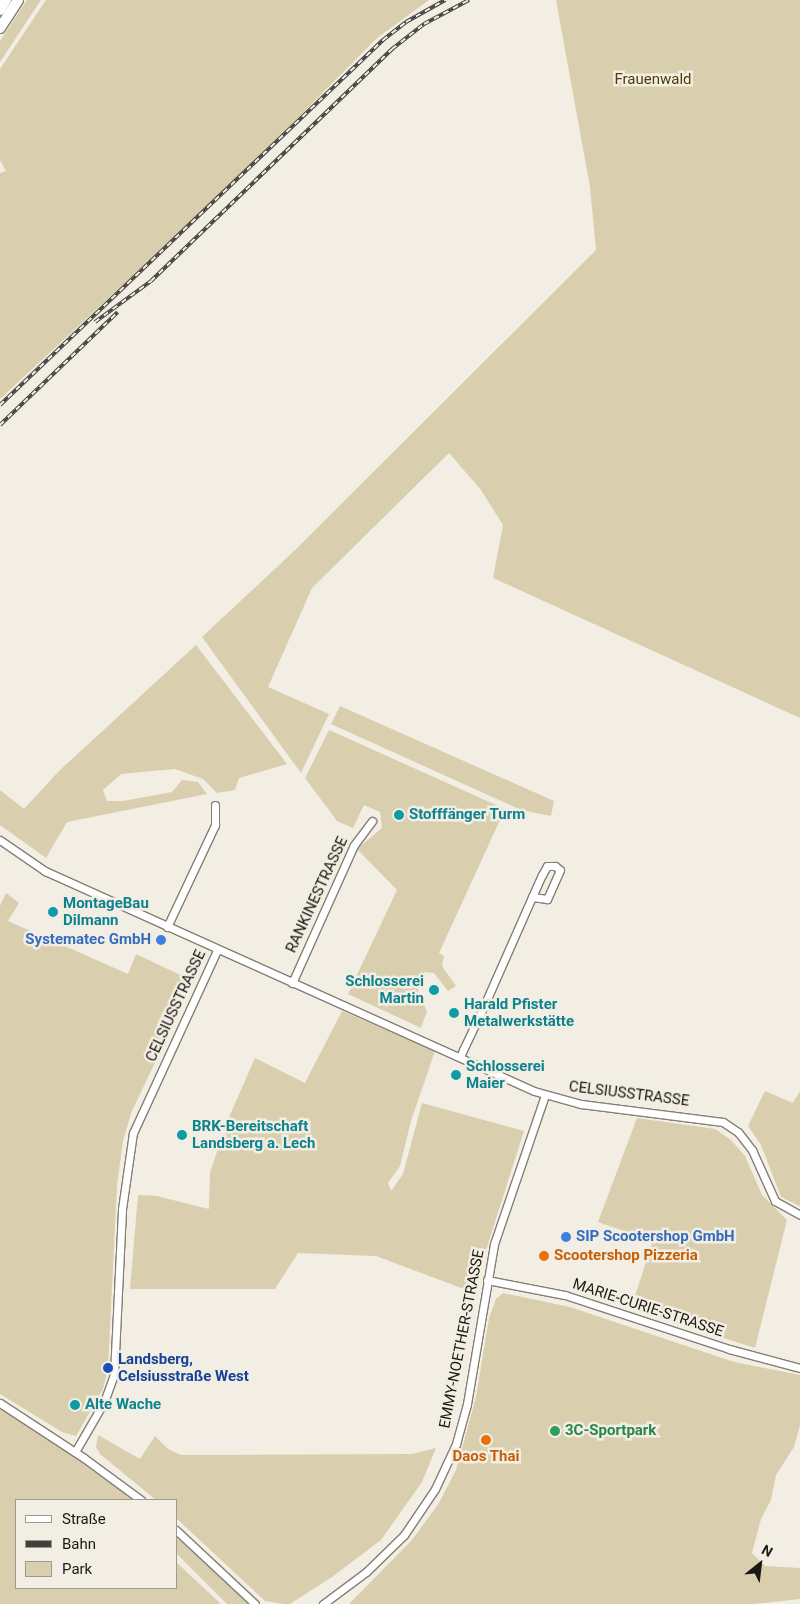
<!DOCTYPE html>
<meta charset="utf-8">
<style>
body{margin:0}
#map{position:relative;width:800px;height:1604px;overflow:hidden;background:#f2eee3;font-family:Roboto,sans-serif}
div>[style]{position:absolute}
.green>*{inset:0;background:#d9cead}
.roads{filter:drop-shadow(1px 0 #837f75) drop-shadow(-1px 0 #837f75) drop-shadow(0 1px #837f75) drop-shadow(0 -1px #837f75)}
.minor>*{height:7px;margin:-3.5px;padding:0 3.5px;transform-origin:3.5px;border-radius:3.5px;background:#fff}
.highway>*{height:10px;margin:-5px;padding:0 5px;transform-origin:5px;border-radius:5px;background:#fff}
.rail>*{height:4px;margin-top:-2px;transform-origin:0;background:repeating-linear-gradient(90deg,#f2eee3 0 5.5px,#413f3a 0 11px);box-sizing:border-box;border-block:1px solid #413f3a}
.dots>*{width:14px;height:14px;translate:-50% -50%;box-sizing:border-box;border:2px solid #f2eee3;border-radius:50%}
span{translate:-50% -50%;white-space:nowrap;text-align:center;line-height:1.15;-webkit-text-stroke:5px #f2eee3;paint-order:stroke}
.park-label{font-size:15px;color:#4e3e04}
.culture-label{font-size:15px;color:#0d838f;font-weight:700}
.left{translate:0 -50%;text-align:left}
.right{translate:-100% -50%;text-align:right}
.street-label{font-size:15px;color:#1a1915}
.shop-label{font-size:15px;color:#366cbe;font-weight:700}
.food-label{font-size:15px;color:#c56008;font-weight:700}
.transit-label{font-size:15px;color:#164399;font-weight:700}
.leisure-label{font-size:15px;color:#27864d;font-weight:700}
.legend{position:absolute;left:15px;top:1499px;width:162px;height:90px;box-sizing:border-box;background:#f2eee3;border:1px solid #9c9991;margin:0;padding:6px 9px;list-style:none;font-size:15px;color:#1a1915}
.legend li{display:flex;align-items:center;gap:10px;height:25px}
.legend b{width:25px;border:1px solid #9c9991}
.north{position:absolute;left:735px;top:1539px;width:50px;height:50px;-webkit-text-stroke:4px #f2eee3;paint-order:stroke;rotate:29deg;font-size:14px;font-weight:700;line-height:20px;text-align:center;color:#1a1915}
.north::after{content:'';display:block;margin:auto;width:18px;height:22px;background:#1a1915;clip-path:polygon(50% 0,100% 100%,50% 72%,0 100%)}
</style>
<div id="map">
<div class="green">
<div style="clip-path:polygon(27px 0,41px 0,0 62px,0 41px)"></div>
<div style="clip-path:polygon(46px 0,429px 0,377px 38px,243px 173px,0 399px,0 173px,6px 171px,0 160px,0 69px)"></div>
<div style="clip-path:polygon(556px 0,800px 0,800px 718px,493px 578px,503px 525px,481px 490px,449px 453px,312px 588px,268px 687px,329px 714px,301px 773px,202px 637px,294px 551px,596px 250px,590px 187px)"></div>
<div style="clip-path:polygon(196px 645px,287px 764px,239px 778px,235px 790px,217px 793px,203px 779px,175px 769px,121px 774px,103px 790px,107px 801px,123px 801px,172px 792px,182px 780px,198px 782px,207px 794px,67px 822px,46px 858px,0 825px,0 790px,24px 809px,59px 771px)"></div>
<div style="clip-path:polygon(340px 706px,554px 801px,551px 816px,521px 810px,331px 724px)"></div>
<div style="clip-path:polygon(329px 730px,505px 809px,439px 953px,444px 956px,442px 966px,456px 986px,448px 991px,434px 973px,425px 972px,418px 978px,418px 994px,427px 1011px,421px 1028px,348px 994px,397px 890px,357px 849px,382px 828px,380px 812px,364px 805px,353px 828px,337px 821px,305px 778px)"></div>
<div style="clip-path:polygon(6px 893px,19px 903px,8px 921px,128px 974px,136px 954px,193px 981px,180px 1007px,170px 1017px,168px 1035px,131px 1113px,123px 1141px,117px 1185px,108px 1369px,103px 1389px,76px 1436px,62px 1432px,0 1394px,0 906px)"></div>
<div style="clip-path:polygon(342px 1011px,435px 1051px,411px 1121px,400px 1166px,388px 1183px,391px 1191px,403px 1174px,422px 1103px,524px 1131px,486px 1250px,479px 1248px,472px 1292px,376px 1256px,298px 1253px,275px 1289px,130px 1289px,138px 1195px,157px 1196px,209px 1209px,210px 1173px,226px 1124px,255px 1058px,305px 1083px)"></div>
<div style="clip-path:polygon(765px 1091px,793px 1103px,800px 1091px,800px 1206px,781px 1197px,761px 1145px,748px 1126px)"></div>
<div style="clip-path:polygon(637px 1118px,715px 1129px,731px 1140px,745px 1156px,762px 1195px,787px 1220px,755px 1348px,631px 1308px,653px 1241px,598px 1222px)"></div>
<div style="clip-path:polygon(503px 1293px,570px 1307px,734px 1362px,800px 1375px,800px 1425px,794px 1447px,776px 1475px,771px 1500px,761px 1519px,752px 1553px,765px 1566px,800px 1568px,800px 1599px,754px 1604px,349px 1604px,412px 1540px,439px 1503px,456px 1470px,476px 1397px,489px 1318px,496px 1299px)"></div>
<div style="clip-path:polygon(0 1407px,84px 1459px,136px 1500px,16px 1500px,16px 1588px,176px 1588px,176px 1562px,221px 1604px,0 1604px)"></div>
<div style="clip-path:polygon(98px 1435px,140px 1459px,155px 1436px,168px 1449px,181px 1455px,412px 1454px,436px 1448px,422px 1482px,381px 1540px,332px 1577px,290px 1604px,284px 1604px,265px 1601px,176px 1518px,176px 1500px,156px 1500px,100px 1454px,96px 1447px)"></div>
<div style="clip-path:polygon(176px 1537px,218px 1573px,249px 1604px,227px 1604px,176px 1553px)"></div>
</div>
<div class="roads">
<div class="minor">
<div style="left:0;top:840px;width:55px;rotate:34.6deg"></div>
<div style="left:45px;top:871px;width:536px;rotate:24.22deg"></div>
<div style="left:534px;top:1091px;width:49px;rotate:15.5deg"></div>
<div style="left:581px;top:1104px;width:143px;rotate:7.2deg"></div>
<div style="left:723px;top:1122px;width:18px;rotate:34deg"></div>
<div style="left:738px;top:1132px;width:23px;rotate:52deg"></div>
<div style="left:752px;top:1150px;width:56px;rotate:65.7deg"></div>
<div style="left:775px;top:1201px;width:29px;rotate:29deg"></div>
<div style="left:167px;top:927px;width:113px;rotate:-64.8deg"></div>
<div style="left:215px;top:825px;width:20px;rotate:-90deg"></div>
<div style="left:292px;top:983px;width:151px;rotate:-65.8deg"></div>
<div style="left:354px;top:845px;width:30px;rotate:-53deg"></div>
<div style="left:460px;top:1057px;width:8px;rotate:-67deg"></div>
<div style="left:463px;top:1050px;width:47px;rotate:-64.5deg"></div>
<div style="left:483px;top:1008px;width:121px;rotate:-66.2deg"></div>
<div style="left:532px;top:897px;width:24px;rotate:-66deg"></div>
<div style="left:542px;top:875px;width:10px;rotate:-61deg"></div>
<div style="left:547px;top:866px;width:8px"></div>
<div style="left:555px;top:866px;width:6px;rotate:39deg"></div>
<div style="left:560px;top:870px;width:32px;rotate:114deg"></div>
<div style="left:547px;top:899px;width:15px;rotate:-172deg"></div>
<div style="left:487px;top:1280px;width:79px;rotate:10.9deg"></div>
<div style="left:565px;top:1295px;width:173px;rotate:18.2deg"></div>
<div style="left:729px;top:1349px;width:73px;rotate:15deg"></div>
<div style="left:0;top:1403px;width:100px;rotate:33.2deg"></div>
<div style="left:84px;top:1458px;width:71px;rotate:36.4deg"></div>
<div style="left:75px;top:1452px;width:58px;rotate:-59.9deg"></div>
<div style="left:104px;top:1402px;width:30px;rotate:-70deg"></div>
<div style="left:114px;top:1374px;width:165px;rotate:-87.2deg"></div>
<div style="left:122px;top:1209px;width:77px;rotate:-81.8deg"></div>
<div style="left:133px;top:1133px;width:201px;rotate:-65.3deg"></div>
<div style="left:176px;top:1530px;width:108px;rotate:43.1deg"></div>
<div style="left:323px;top:1604px;width:54px;rotate:-36.7deg"></div>
<div style="left:366px;top:1572px;width:53px;rotate:-44.2deg"></div>
<div style="left:404px;top:1535px;width:55px;rotate:-56deg"></div>
<div style="left:435px;top:1489px;width:50px;rotate:-65deg"></div>
<div style="left:456px;top:1444px;width:41px;rotate:-74.6deg"></div>
<div style="left:467px;top:1404px;width:162px;rotate:-80.4deg"></div>
<div style="left:494px;top:1244px;width:157px;rotate:-71.1deg"></div>
</div>
<div class="highway">
<div style="left:0;top:10px;width:12px;rotate:-59deg"></div>
<div style="left:0;top:28px;width:33px;rotate:-57deg"></div>
</div>
</div>
<div class="rail">
<div style="left:95px;top:322px;width:69px;rotate:-36.2deg"></div>
<div style="left:151px;top:281px;width:335px;rotate:-43.9deg"></div>
<div style="left:392px;top:49px;width:41px;rotate:-38deg"></div>
<div style="left:424px;top:24px;width:51px;rotate:-28.1deg"></div>
<div style="left:0;top:405px;width:529px;rotate:-43.62deg"></div>
<div style="left:383px;top:40px;width:29px;rotate:-38deg"></div>
<div style="left:406px;top:22px;width:45px;rotate:-29.4deg"></div>
<div style="left:0;top:425px;width:163px;rotate:-43.8deg"></div>
</div>
<div class="dots">
<div style="left:399px;top:815px;background:#0f9aa8"></div>
<div style="left:53px;top:912px;background:#0f9aa8"></div>
<div style="left:161px;top:940px;background:#3f7fe0"></div>
<div style="left:434px;top:990px;background:#0f9aa8"></div>
<div style="left:454px;top:1013px;background:#0f9aa8"></div>
<div style="left:456px;top:1075px;background:#0f9aa8"></div>
<div style="left:182px;top:1135px;background:#0f9aa8"></div>
<div style="left:566px;top:1237px;background:#3f7fe0"></div>
<div style="left:544px;top:1256px;background:#e8710a"></div>
<div style="left:108px;top:1368px;background:#1a4fb4"></div>
<div style="left:75px;top:1405px;background:#0f9aa8"></div>
<div style="left:555px;top:1431px;background:#2e9e5b"></div>
<div style="left:486px;top:1440px;background:#e8710a"></div>
</div>
<div class="park-label">
<span style="left:653px;top:80px">Frauenwald</span>
</div>
<div class="culture-label">
<span class="left" style="left:409px;top:815px">Stofffänger Turm</span>
<span class="left" style="left:63px;top:912px">MontageBau<br>Dilmann</span>
<span class="right" style="left:424px;top:990px">Schlosserei<br>Martin</span>
<span class="left" style="left:464px;top:1013px">Harald Pfister<br>Metalwerkstätte</span>
<span class="left" style="left:466px;top:1075px">Schlosserei<br>Maier</span>
<span class="left" style="left:192px;top:1135px">BRK-Bereitschaft<br>Landsberg a. Lech</span>
<span class="left" style="left:85px;top:1405px">Alte Wache</span>
</div>
<div class="street-label">
<span style="left:317px;top:895px;rotate:-65deg">RANKINESTRASSE</span>
<span style="left:176px;top:1006px;rotate:-65deg">CELSIUSSTRASSE</span>
<span style="left:629px;top:1094px;rotate:7deg">CELSIUSSTRASSE</span>
<span style="left:648px;top:1308px;rotate:18deg">MARIE-CURIE-STRASSE</span>
<span style="left:462px;top:1339px;rotate:-79deg">EMMY-NOETHER-STRASSE</span>
</div>
<div class="shop-label">
<span class="right" style="left:151px;top:940px">Systematec GmbH</span>
<span class="left" style="left:576px;top:1237px">SIP Scootershop GmbH</span>
</div>
<div class="food-label">
<span class="left" style="left:554px;top:1256px">Scootershop Pizzeria</span>
<span style="left:486px;top:1457px">Daos Thai</span>
</div>
<div class="transit-label">
<span class="left" style="left:118px;top:1368px">Landsberg,<br>Celsiusstraße West</span>
</div>
<div class="leisure-label">
<span class="left" style="left:565px;top:1431px">3C-Sportpark</span>
</div>
<ul class="legend">
<li><b style="height:6px;background:#fff"></b>Straße</li>
<li><b style="height:6px;background:#413f3a"></b>Bahn</li>
<li><b style="height:14px;background:#d9cead"></b>Park</li>
</ul>
<div class="north">N</div>
</div>
